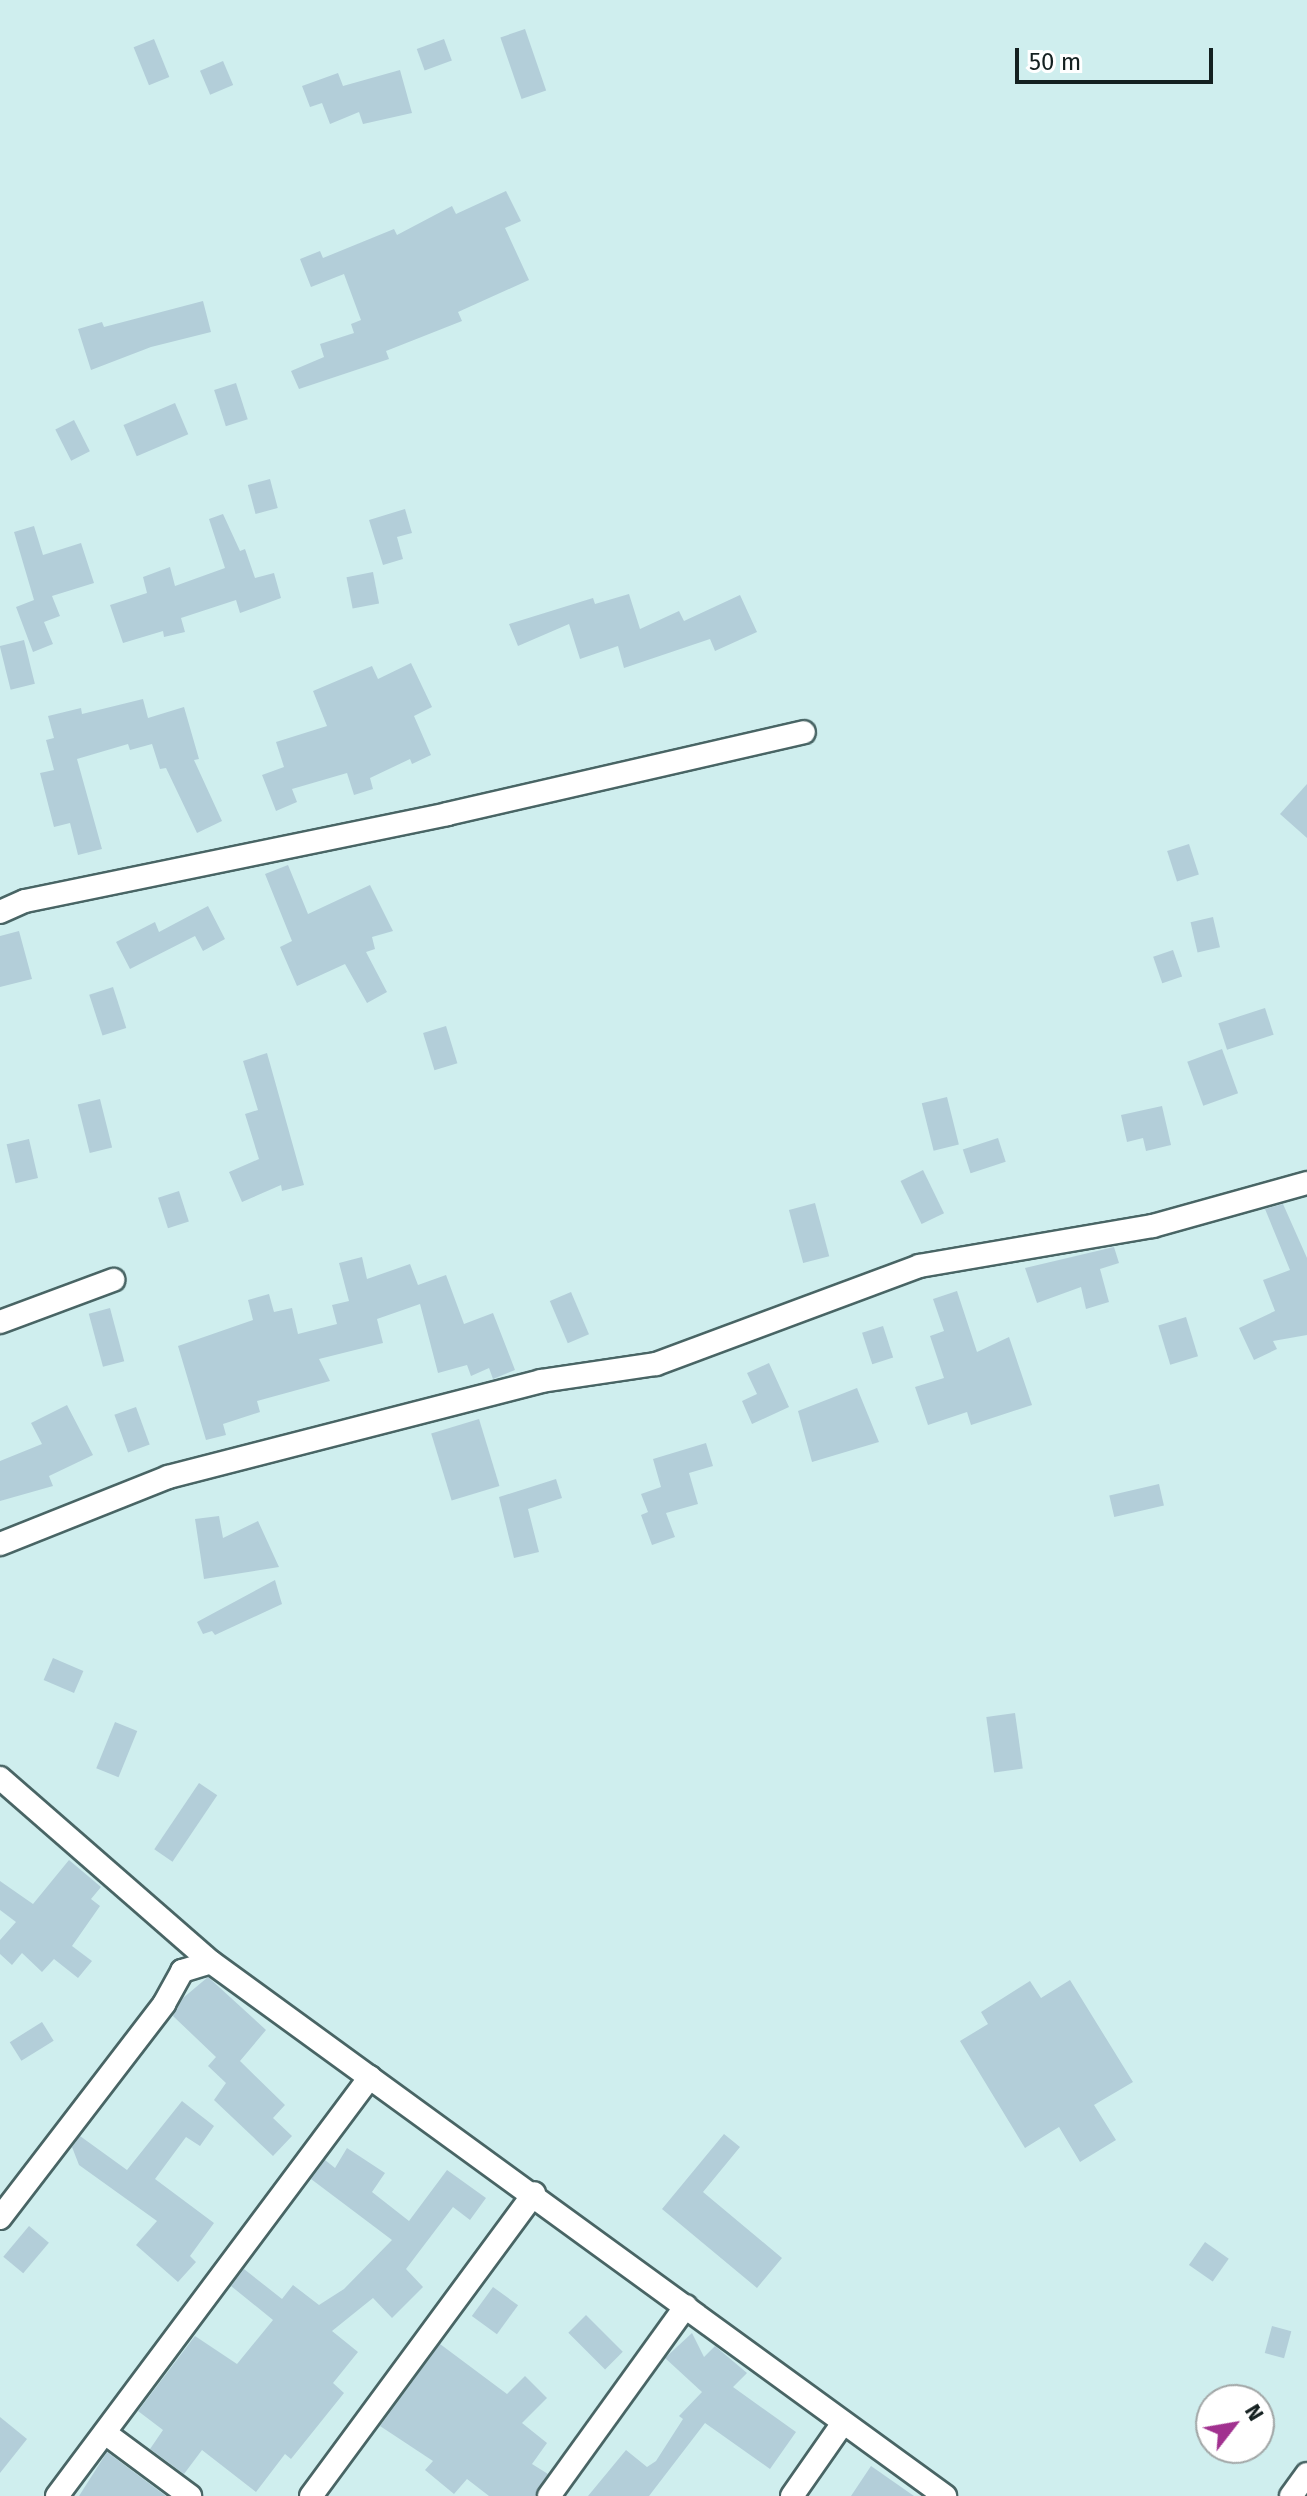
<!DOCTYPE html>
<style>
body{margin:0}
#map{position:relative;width:1307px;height:2496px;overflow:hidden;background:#cfeeee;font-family:"Fira Sans",sans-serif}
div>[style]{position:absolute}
.building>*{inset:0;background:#b3ced9;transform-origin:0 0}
.roads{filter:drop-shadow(2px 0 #496565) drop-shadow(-2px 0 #496565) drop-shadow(0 2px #496565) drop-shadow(0 -2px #496565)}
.minor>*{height:22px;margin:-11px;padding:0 11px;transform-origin:11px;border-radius:11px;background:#fff}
span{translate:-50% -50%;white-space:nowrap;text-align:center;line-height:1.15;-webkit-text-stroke:6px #fff;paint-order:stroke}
.north{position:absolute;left:1195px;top:2384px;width:80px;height:80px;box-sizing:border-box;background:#fff;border:2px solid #a1a6a6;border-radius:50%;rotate:59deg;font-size:22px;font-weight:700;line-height:32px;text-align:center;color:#142020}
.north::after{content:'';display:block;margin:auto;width:28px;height:36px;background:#a1318f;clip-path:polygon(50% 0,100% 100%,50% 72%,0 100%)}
.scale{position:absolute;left:1015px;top:48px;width:198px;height:36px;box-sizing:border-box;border:4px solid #142020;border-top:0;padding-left:10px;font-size:24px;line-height:28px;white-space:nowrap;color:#142020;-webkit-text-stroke:6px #fff;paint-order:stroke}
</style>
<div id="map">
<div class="building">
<div style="left:525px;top:29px;width:65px;height:26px;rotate:71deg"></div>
<div style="left:154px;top:39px;width:41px;height:22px;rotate:68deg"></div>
<div style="left:444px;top:39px;width:23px;height:29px;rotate:70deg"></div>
<div style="left:223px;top:61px;width:26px;height:25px;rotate:67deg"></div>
<div style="clip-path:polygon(400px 70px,412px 113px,363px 124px,359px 112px,330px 124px,322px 103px,310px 107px,302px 86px,338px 73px,343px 86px)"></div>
<div style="clip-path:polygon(506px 191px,521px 221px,505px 228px,529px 280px,458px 312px,462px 321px,386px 351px,389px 359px,299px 389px,291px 371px,324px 357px,320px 344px,354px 333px,351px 324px,361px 320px,344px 274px,311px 287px,300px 259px,320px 251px,323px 258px,394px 229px,397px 235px,452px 206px,456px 214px)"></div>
<div style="clip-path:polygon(203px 301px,211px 332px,151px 347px,91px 370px,78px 329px,102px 322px,104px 327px)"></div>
<div style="left:236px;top:383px;width:38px;height:23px;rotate:72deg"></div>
<div style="left:175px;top:403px;width:34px;height:56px;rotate:67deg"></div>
<div style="left:74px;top:420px;width:35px;height:21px;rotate:63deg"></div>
<div style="left:270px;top:479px;width:30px;height:23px;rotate:75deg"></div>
<div style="clip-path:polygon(405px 509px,412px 533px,397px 537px,403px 559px,383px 565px,369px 520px)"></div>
<div style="clip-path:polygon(223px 514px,240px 551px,245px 549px,255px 578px,274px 573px,281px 598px,240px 613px,236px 600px,181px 618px,185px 632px,164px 637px,163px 631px,123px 643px,110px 605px,147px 593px,143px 577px,170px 567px,175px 586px,225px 568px,209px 519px)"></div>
<div style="clip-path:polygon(34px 526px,43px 555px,81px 543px,94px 583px,52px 596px,60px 616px,44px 622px,53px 644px,33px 652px,16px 607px,34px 600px,14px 532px)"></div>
<div style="left:373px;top:572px;width:32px;height:27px;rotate:79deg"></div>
<div style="clip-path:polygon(629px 594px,640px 629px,679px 611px,684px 621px,740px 595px,757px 632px,715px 651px,710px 639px,624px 668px,618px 646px,580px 659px,569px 624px,518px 646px,509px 624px,593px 598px,595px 604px)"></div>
<div style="left:24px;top:640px;width:45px;height:25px;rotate:76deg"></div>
<div style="clip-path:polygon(411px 663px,432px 707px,414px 716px,431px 755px,412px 764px,410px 759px,370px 778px,373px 789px,354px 795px,347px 773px,292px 789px,297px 802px,276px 811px,262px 775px,284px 767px,276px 742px,327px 726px,313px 691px,372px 666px,378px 679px)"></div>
<div style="clip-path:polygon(143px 699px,148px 718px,184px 707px,199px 759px,194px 760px,222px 821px,197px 833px,166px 768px,160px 769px,152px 744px,130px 750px,128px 744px,77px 759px,102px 849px,78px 855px,70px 823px,54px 827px,40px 773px,54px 770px,46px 740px,54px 738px,48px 716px,81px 708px,82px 714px)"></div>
<div style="clip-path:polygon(1307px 784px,1307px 838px,1280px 814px)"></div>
<div style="left:1189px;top:844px;width:32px;height:23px;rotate:72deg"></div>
<div style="clip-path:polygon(288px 865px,308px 914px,370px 885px,393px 931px,372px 937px,375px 949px,366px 952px,387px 992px,367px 1003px,345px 964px,297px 986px,280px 947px,292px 941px,265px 874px)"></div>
<div style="clip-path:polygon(208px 906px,225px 939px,203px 951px,195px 936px,130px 969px,116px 942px,155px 922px,159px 932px)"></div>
<div style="left:1213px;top:917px;width:31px;height:23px;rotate:77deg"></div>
<div style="clip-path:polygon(19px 931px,32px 979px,0 987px,0 936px)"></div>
<div style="left:1173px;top:950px;width:28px;height:21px;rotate:71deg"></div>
<div style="left:113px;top:987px;width:43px;height:25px;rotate:72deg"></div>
<div style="left:1265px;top:1008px;width:28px;height:49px;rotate:72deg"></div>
<div style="left:446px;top:1026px;width:39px;height:24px;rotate:73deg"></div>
<div style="left:1222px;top:1049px;width:47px;height:37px;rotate:70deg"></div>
<div style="clip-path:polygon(267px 1053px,304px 1185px,282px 1191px,281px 1185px,242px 1202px,229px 1172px,259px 1159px,245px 1114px,258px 1110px,243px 1061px)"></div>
<div style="left:947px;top:1097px;width:49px;height:26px;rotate:76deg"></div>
<div style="left:100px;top:1099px;width:50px;height:23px;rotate:76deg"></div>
<div style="clip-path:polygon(1162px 1106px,1171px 1145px,1146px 1151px,1143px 1138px,1127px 1142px,1121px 1115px)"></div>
<div style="left:998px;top:1138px;width:25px;height:37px;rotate:72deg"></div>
<div style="left:29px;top:1139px;width:40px;height:23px;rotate:77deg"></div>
<div style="left:923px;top:1170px;width:48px;height:25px;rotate:64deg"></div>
<div style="left:179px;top:1191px;width:32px;height:22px;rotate:72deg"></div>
<div style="left:815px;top:1203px;width:55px;height:27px;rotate:75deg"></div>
<div style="clip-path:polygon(1283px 1204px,1307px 1258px,1307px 1335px,1273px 1341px,1277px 1349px,1254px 1360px,1239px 1328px,1275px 1311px,1263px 1280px,1290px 1270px,1265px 1209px)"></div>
<div style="clip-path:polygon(1114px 1247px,1119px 1263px,1100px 1269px,1109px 1302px,1086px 1309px,1081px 1287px,1037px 1303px,1025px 1268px)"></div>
<div style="clip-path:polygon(362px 1257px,367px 1279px,410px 1264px,418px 1285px,446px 1275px,464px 1324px,493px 1313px,515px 1370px,493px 1379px,489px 1368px,471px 1376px,467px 1365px,438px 1373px,420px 1304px,377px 1319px,383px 1343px,319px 1359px,330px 1381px,257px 1401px,260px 1412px,223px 1424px,226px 1435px,206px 1440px,178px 1346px,253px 1320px,248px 1300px,269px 1294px,274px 1312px,292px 1308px,298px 1334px,337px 1324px,332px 1305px,349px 1301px,339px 1263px)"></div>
<div style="clip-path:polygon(957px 1291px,977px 1352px,1009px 1337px,1032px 1405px,971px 1425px,967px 1412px,928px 1425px,915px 1387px,944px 1378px,930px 1336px,944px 1331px,933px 1299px)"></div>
<div style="left:571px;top:1292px;width:46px;height:23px;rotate:67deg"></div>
<div style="left:110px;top:1308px;width:55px;height:22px;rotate:75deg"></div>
<div style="left:1186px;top:1317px;width:41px;height:29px;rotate:73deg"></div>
<div style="left:883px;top:1326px;width:33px;height:22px;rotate:72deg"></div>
<div style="clip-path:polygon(769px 1363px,789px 1407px,752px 1424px,742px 1401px,757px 1394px,747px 1373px)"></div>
<div style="clip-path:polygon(857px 1388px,879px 1442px,812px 1462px,798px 1411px)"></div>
<div style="clip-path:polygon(67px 1405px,93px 1455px,49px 1476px,53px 1486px,0 1501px,0 1461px,42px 1444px,31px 1423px)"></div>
<div style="left:136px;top:1407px;width:40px;height:23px;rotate:70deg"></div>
<div style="left:479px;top:1419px;width:70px;height:50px;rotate:73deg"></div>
<div style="clip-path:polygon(706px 1443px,713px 1466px,689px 1473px,698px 1504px,666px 1513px,675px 1537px,652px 1545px,641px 1515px,648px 1512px,641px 1494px,661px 1487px,653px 1459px)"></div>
<div style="clip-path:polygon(556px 1479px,562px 1498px,528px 1509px,539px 1552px,514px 1558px,499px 1497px)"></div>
<div style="left:1159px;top:1484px;width:22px;height:51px;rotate:77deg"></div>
<div style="clip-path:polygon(219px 1516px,223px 1538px,258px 1521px,279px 1567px,204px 1579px,195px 1519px)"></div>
<div style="clip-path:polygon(275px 1580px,282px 1604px,215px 1635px,212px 1631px,203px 1634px,197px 1622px)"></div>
<div style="left:53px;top:1658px;width:33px;height:24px;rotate:23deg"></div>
<div style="left:1015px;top:1713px;width:56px;height:29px;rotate:82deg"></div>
<div style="left:115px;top:1722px;width:24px;height:50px;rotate:22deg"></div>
<div style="left:199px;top:1783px;width:22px;height:80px;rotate:34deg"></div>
<div style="clip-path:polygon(69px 1860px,101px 1887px,91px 1899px,100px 1906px,72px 1946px,92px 1961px,78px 1978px,54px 1959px,42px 1972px,22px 1953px,12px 1965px,0 1954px,0 1940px,16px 1922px,0 1910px,0 1881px,33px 1904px)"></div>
<div style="clip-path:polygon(208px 1977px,266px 2030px,240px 2061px,285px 2105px,273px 2118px,292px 2136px,273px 2156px,214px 2100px,226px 2083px,208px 2066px,216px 2057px,173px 2016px,183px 1998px)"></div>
<div style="clip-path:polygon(1070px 1980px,1133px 2082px,1094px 2105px,1116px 2140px,1080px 2162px,1059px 2127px,1025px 2148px,960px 2041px,988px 2024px,981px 2012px,1030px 1981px,1041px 1998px)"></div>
<div style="left:42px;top:2022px;width:22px;height:38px;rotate:58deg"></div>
<div style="clip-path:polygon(182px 2101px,214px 2126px,200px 2146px,186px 2137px,155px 2179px,214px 2223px,190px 2256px,196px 2262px,178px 2282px,136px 2245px,157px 2221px,79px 2165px,72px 2147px,80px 2136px,127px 2170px)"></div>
<div style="clip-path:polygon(724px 2134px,740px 2147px,703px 2192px,782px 2258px,757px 2288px,662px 2209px)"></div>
<div style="clip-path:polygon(347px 2148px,385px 2173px,372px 2192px,409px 2221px,447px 2170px,486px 2198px,470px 2220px,453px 2207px,406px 2269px,423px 2287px,392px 2318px,373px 2298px,332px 2331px,358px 2352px,333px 2383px,344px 2393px,291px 2459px,285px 2454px,256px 2492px,202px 2450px,184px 2474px,150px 2449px,163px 2430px,138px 2411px,195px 2336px,237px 2364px,273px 2320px,231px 2286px,244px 2269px,282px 2299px,293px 2285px,319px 2305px,344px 2289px,392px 2240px,311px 2179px,325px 2160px,335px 2168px)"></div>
<div style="left:29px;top:2226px;width:26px;height:40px;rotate:40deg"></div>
<div style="left:1205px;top:2242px;width:29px;height:28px;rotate:35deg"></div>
<div style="left:493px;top:2287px;width:31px;height:36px;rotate:36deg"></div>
<div style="left:586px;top:2315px;width:52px;height:25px;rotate:45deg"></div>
<div style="left:1272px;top:2326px;width:20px;height:28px;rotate:15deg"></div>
<div style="clip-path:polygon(692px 2333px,704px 2357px,715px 2346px,747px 2373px,733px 2387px,796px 2432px,770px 2469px,705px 2423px,649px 2496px,588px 2496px,626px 2450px,647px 2467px,656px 2461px,683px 2419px,679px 2416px,702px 2392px,665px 2358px)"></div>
<div style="clip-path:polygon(440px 2344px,507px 2394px,525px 2376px,547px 2398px,522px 2423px,547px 2443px,532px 2464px,548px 2474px,535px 2496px,489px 2496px,467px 2479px,454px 2494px,425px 2470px,433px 2461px,380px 2426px)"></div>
<div style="clip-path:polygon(0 2417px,27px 2439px,0 2473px)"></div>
<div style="clip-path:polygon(107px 2452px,166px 2496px,79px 2496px)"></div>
<div style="clip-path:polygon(871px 2466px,914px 2496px,851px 2496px)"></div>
</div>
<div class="roads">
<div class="minor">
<div style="left:0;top:912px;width:27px;rotate:-24deg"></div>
<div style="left:25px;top:901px;width:431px;rotate:-11.6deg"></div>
<div style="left:447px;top:814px;width:366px;rotate:-12.9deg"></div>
<div style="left:0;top:1322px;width:121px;rotate:-20.4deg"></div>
<div style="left:0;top:1544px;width:181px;rotate:-21.7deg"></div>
<div style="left:168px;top:1477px;width:385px;rotate:-14.4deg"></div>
<div style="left:541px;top:1381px;width:116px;rotate:-8.4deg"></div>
<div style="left:656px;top:1364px;width:281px;rotate:-20.4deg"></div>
<div style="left:919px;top:1266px;width:237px;rotate:-9.7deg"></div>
<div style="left:1153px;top:1226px;width:160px;rotate:-15.6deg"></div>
<div style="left:0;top:1778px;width:280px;rotate:41.1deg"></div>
<div style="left:0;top:2218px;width:270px;rotate:-52.5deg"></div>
<div style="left:164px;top:2004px;width:38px;rotate:-61deg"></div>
<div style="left:182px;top:1971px;width:30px;rotate:-17deg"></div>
<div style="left:211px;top:1962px;width:908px;rotate:36.04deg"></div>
<div style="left:105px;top:2433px;width:106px;rotate:36.5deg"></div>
<div style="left:57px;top:2496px;width:523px;rotate:-53.24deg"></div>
<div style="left:311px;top:2496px;width:376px;rotate:-53.6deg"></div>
<div style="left:549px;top:2496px;width:234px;rotate:-54.2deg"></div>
<div style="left:792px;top:2496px;width:89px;rotate:-55.1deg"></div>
<div style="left:1291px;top:2496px;width:27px;rotate:-54deg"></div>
</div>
</div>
<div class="north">N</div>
<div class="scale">50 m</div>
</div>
